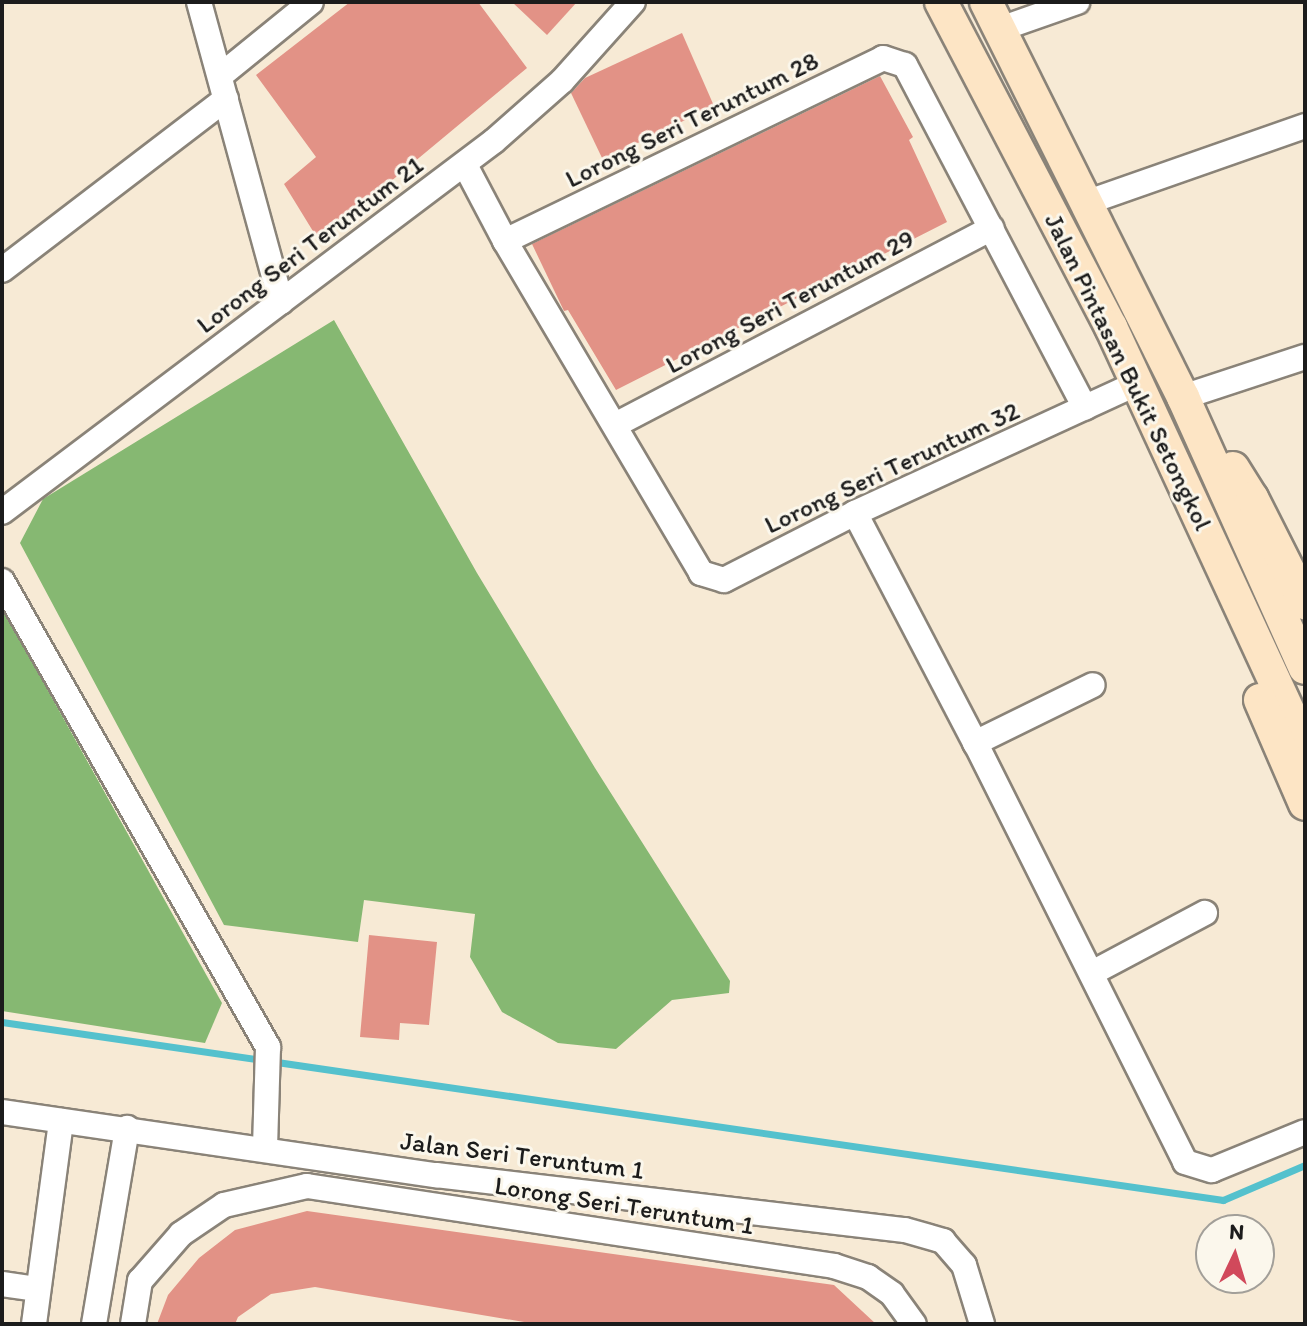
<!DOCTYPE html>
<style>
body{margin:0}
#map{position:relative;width:1307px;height:1326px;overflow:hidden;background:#f7ead5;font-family:Itim,sans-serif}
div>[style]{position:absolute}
.forest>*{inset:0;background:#86b872}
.stream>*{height:7px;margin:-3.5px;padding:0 3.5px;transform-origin:3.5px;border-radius:3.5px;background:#54c1cd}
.building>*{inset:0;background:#e29286}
.roads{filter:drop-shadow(2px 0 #8a8378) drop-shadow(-2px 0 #8a8378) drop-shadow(0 2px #8a8378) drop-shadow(0 -2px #8a8378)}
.street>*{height:24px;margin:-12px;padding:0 12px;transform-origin:12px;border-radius:12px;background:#fff}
.secondary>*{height:32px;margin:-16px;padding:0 16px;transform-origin:16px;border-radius:16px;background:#fde5c5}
span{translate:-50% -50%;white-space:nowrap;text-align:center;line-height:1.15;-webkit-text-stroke:6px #fbf7ec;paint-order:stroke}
.street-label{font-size:26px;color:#1c1c1c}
.frame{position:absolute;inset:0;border:4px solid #1c1c1c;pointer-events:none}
.north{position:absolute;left:1195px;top:1214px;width:80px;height:80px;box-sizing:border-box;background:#fbf7ec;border:2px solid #a29f99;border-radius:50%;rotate:4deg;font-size:22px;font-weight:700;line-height:32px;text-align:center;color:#1c1c1c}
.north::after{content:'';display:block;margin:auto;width:28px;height:36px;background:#d1495b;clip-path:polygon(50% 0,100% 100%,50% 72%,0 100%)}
</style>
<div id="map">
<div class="forest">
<div style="clip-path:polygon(334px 320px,477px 573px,595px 768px,730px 981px,729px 993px,672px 1000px,616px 1049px,558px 1043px,502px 1012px,470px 957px,475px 914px,364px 900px,358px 942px,224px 925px,20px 543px,43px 499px)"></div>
<div style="clip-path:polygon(2px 608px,222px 1003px,205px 1043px,2px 1011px)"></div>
</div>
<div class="stream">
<div style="left:2px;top:1022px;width:1234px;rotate:8.29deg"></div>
<div style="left:1223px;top:1200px;width:89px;rotate:-23.1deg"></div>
</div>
<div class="building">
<div style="clip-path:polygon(350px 2px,478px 2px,527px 68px,319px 241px,284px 184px,316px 157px,256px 75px)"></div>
<div style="clip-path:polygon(512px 2px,577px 2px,547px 35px)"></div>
<div style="clip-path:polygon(682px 33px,714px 106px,603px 160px,571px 93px,585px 78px)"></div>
<div style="clip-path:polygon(880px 76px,913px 137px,909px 140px,947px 222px,616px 390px,568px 310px,564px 311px,532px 244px)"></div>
<div style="clip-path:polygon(369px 935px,437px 942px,429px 1025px,400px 1023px,399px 1040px,360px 1037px)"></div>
<div style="clip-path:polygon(307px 1211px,834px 1285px,876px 1324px,536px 1324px,315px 1287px,271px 1294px,238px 1317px,235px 1324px,157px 1324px,168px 1295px,199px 1258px,235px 1230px)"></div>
</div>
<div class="roads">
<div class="street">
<div style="left:199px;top:2px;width:311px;rotate:74.7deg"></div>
<div style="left:1000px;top:29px;width:82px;rotate:-19.3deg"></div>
<div style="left:220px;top:76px;width:117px;rotate:-39.1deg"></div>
<div style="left:465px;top:165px;width:86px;rotate:62.2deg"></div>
<div style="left:505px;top:241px;width:386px;rotate:59.4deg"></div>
<div style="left:701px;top:573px;width:24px;rotate:17deg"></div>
<div style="left:724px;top:580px;width:147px;rotate:-27.1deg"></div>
<div style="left:855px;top:513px;width:296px;rotate:-24.7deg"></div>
<div style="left:1088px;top:202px;width:230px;rotate:-19.3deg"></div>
<div style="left:505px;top:241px;width:420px;rotate:-25.8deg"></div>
<div style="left:883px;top:58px;width:23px;rotate:18deg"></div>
<div style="left:905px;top:65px;width:387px;rotate:62.3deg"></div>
<div style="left:2px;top:270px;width:282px;rotate:-37.4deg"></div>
<div style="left:1183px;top:397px;width:128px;rotate:-18.2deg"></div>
<div style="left:615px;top:425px;width:425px;rotate:-27.6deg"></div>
<div style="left:2px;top:512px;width:616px;rotate:-37.02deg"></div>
<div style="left:494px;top:141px;width:91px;rotate:-41.4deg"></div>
<div style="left:562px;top:81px;width:106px;rotate:-48.1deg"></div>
<div style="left:855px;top:513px;width:261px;rotate:62.4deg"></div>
<div style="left:976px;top:744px;width:467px;rotate:63.4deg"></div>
<div style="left:1185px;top:1162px;width:28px;rotate:17deg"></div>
<div style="left:1212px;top:1170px;width:100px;rotate:-22.2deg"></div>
<div style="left:2px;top:581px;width:537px;rotate:60.28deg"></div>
<div style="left:268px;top:1047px;width:101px;rotate:91.7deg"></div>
<div style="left:975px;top:743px;width:131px;rotate:-26.2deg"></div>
<div style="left:1092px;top:973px;width:128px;rotate:-28deg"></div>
<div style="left:2px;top:1112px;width:439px;rotate:8.3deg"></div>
<div style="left:436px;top:1175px;width:472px;rotate:6.7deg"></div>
<div style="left:905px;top:1230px;width:40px;rotate:16deg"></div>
<div style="left:943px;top:1241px;width:32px;rotate:49deg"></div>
<div style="left:964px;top:1265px;width:62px;rotate:73deg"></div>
<div style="left:2px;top:1284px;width:36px;rotate:8deg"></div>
<div style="left:34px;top:1324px;width:205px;rotate:-82.4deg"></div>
<div style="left:94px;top:1324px;width:199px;rotate:-80.4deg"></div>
<div style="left:133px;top:1324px;width:44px;rotate:-80.8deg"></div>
<div style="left:140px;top:1281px;width:62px;rotate:-48.9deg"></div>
<div style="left:181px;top:1234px;width:52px;rotate:-34deg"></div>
<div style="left:224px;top:1205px;width:85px;rotate:-12.9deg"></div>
<div style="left:307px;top:1186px;width:533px;rotate:8.63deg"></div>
<div style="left:834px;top:1266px;width:36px;rotate:18deg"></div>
<div style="left:868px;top:1277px;width:29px;rotate:35deg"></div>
<div style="left:892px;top:1294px;width:37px;rotate:54deg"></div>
</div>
<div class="secondary">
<div style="left:941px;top:2px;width:367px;rotate:62.4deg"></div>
<div style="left:1111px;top:327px;width:463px;rotate:65.2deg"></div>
<div style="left:986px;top:2px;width:441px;rotate:63.5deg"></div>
<div style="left:1183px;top:397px;width:297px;rotate:65.8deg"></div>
<div style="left:1233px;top:468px;width:36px;rotate:58deg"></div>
<div style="left:1252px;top:498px;width:118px;rotate:63.2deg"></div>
<div style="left:1260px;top:700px;width:113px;rotate:66.6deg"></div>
</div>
</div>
<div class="street-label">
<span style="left:692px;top:120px;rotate:-26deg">Lorong Seri Teruntum 28</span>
<span style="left:310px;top:245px;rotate:-37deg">Lorong Seri Teruntum 21</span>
<span style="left:790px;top:302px;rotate:-28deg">Lorong Seri Teruntum 29</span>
<span style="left:1128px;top:372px;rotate:64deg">Jalan Pintasan Bukit Setongkol</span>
<span style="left:892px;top:468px;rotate:-25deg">Lorong Seri Teruntum 32</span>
<span style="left:522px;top:1156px;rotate:7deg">Jalan Seri Teruntum 1</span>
<span style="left:624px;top:1206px;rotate:9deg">Lorong Seri Teruntum 1</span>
</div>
<div class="frame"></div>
<div class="north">N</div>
</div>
